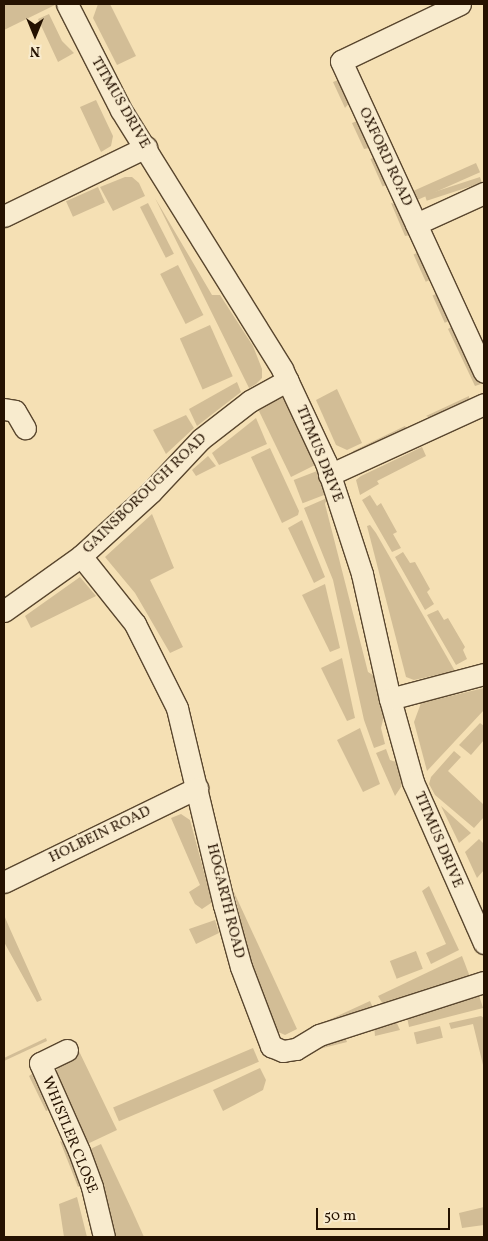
<!DOCTYPE html>
<style>
body{margin:0}
#map{position:relative;width:488px;height:1241px;overflow:hidden;background:#f5e0b4;font-family:Vollkorn,serif}
div>[style]{position:absolute}
.green>*{inset:0;background:#d2bd96;transform-origin:0 0}
.roads{filter:drop-shadow(1px 0 #59462e) drop-shadow(-1px 0 #59462e) drop-shadow(0 1px #59462e) drop-shadow(0 -1px #59462e)}
.minor>*{height:21px;margin:-10.5px;padding:0 10.5px;transform-origin:10.5px;border-radius:10.5px;background:#f8ebce}
span{translate:-50% -50%;white-space:nowrap;text-align:center;line-height:1.15;-webkit-text-stroke:4.5px #f8ebce;paint-order:stroke}
.street-label{font-size:15px;color:#251201}
.frame{position:absolute;inset:0;border:5px solid #251201;pointer-events:none}
.north{position:absolute;left:10px;top:10px;width:50px;height:50px;-webkit-text-stroke:4px #f8ebce;paint-order:stroke;rotate:180deg;font-size:14px;font-weight:700;line-height:20px;text-align:center;color:#251201}
.north::after{content:'';display:block;margin:auto;width:18px;height:22px;background:#251201;clip-path:polygon(50% 0,100% 100%,50% 72%,0 100%)}
.scale{position:absolute;left:316px;top:1208px;width:134px;height:22px;box-sizing:border-box;border:2px solid #251201;border-top:0;padding-left:6px;font-size:15px;line-height:18px;white-space:nowrap;color:#251201;-webkit-text-stroke:4px #f8ebce;paint-order:stroke}
</style>
<div id="map">
<div class="green">
<div style="clip-path:polygon(4px 4px,57px 4px,4px 30px)"></div>
<div style="clip-path:polygon(98px 4px,110px 4px,136px 56px,117px 65px,93px 18px)"></div>
<div style="clip-path:polygon(49px 14px,62px 41px,74px 53px,58px 62px,38px 19px)"></div>
<div style="clip-path:polygon(338px 80px,350px 102px,345px 108px,333px 82px)"></div>
<div style="clip-path:polygon(96px 100px,113px 136px,111px 146px,101px 152px,80px 107px)"></div>
<div style="clip-path:polygon(357px 121px,369px 143px,369px 148px,364px 149px,352px 123px)"></div>
<div style="left:375px;top:157px;width:30px;height:5px;rotate:66deg"></div>
<div style="left:476px;top:163px;width:10px;height:70px;rotate:66deg"></div>
<div style="clip-path:polygon(125px 177px,132px 177px,139px 183px,145px 196px,113px 211px,100px 187px)"></div>
<div style="left:480px;top:177px;width:6px;height:58px;rotate:72deg"></div>
<div style="left:98px;top:187px;width:17px;height:35px;rotate:66deg"></div>
<div style="clip-path:polygon(155px 198px,212px 295px,220px 295px,253px 346px,262px 369px,262px 378px,256px 384px,249px 388px)"></div>
<div style="left:148px;top:203px;width:57px;height:9px;rotate:63deg"></div>
<div style="clip-path:polygon(391px 203px,395px 204px,410px 235px,405px 236px)"></div>
<div style="left:419px;top:252px;width:30px;height:6px;rotate:66deg"></div>
<div style="left:178px;top:265px;width:56px;height:20px;rotate:63deg"></div>
<div style="left:438px;top:293px;width:30px;height:6px;rotate:66deg"></div>
<div style="left:210px;top:325px;width:56px;height:33px;rotate:66deg"></div>
<div style="clip-path:polygon(453px 326px,480px 379px,481px 384px,475px 386px,448px 329px)"></div>
<div style="clip-path:polygon(237px 382px,241px 392px,197px 426px,189px 409px)"></div>
<div style="clip-path:polygon(337px 389px,362px 443px,347px 450px,336px 445px,316px 400px)"></div>
<div style="clip-path:polygon(282px 396px,288px 398px,315px 465px,291px 477px,257px 407px)"></div>
<div style="clip-path:polygon(469px 396px,469px 400px,431px 418px,426px 416px)"></div>
<div style="clip-path:polygon(186px 415px,194px 428px,166px 454px,153px 430px)"></div>
<div style="clip-path:polygon(256px 418px,267px 444px,219px 465px,212px 453px)"></div>
<div style="clip-path:polygon(405px 426px,407px 429px,351px 455px,353px 451px)"></div>
<div style="clip-path:polygon(422px 447px,426px 456px,377px 481px,379px 484px,360px 495px,356px 480px,361px 476px)"></div>
<div style="clip-path:polygon(270px 448px,299px 511px,298px 515px,282px 523px,251px 457px)"></div>
<div style="clip-path:polygon(208px 456px,216px 466px,196px 476px,192px 470px)"></div>
<div style="left:317px;top:471px;width:25px;height:25px;rotate:69deg"></div>
<div style="clip-path:polygon(167px 488px,169px 489px,94px 561px,92px 558px)"></div>
<div style="clip-path:polygon(370px 495px,377px 506px,381px 503px,397px 532px,393px 534px,401px 548px,392px 552px,362px 500px)"></div>
<div style="clip-path:polygon(327px 498px,325px 504px,368px 672px,378px 678px,385px 712px,381px 728px,385px 744px,374px 748px,364px 720px,333px 580px,304px 508px)"></div>
<div style="clip-path:polygon(152px 514px,174px 568px,150px 580px,183px 647px,170px 653px,135px 593px,105px 557px)"></div>
<div style="clip-path:polygon(302px 520px,325px 577px,314px 583px,288px 528px)"></div>
<div style="clip-path:polygon(370px 525px,376px 533px,455px 671px,414px 680px,406px 677px,367px 526px)"></div>
<div style="clip-path:polygon(403px 552px,410px 563px,415px 562px,430px 589px,427px 592px,434px 604px,425px 610px,395px 557px)"></div>
<div style="clip-path:polygon(101px 562px,142px 616px,164px 655px,162px 657px,129px 601px,99px 565px)"></div>
<div style="clip-path:polygon(71px 577px,49px 594px,17px 617px,14px 613px,64px 578px)"></div>
<div style="clip-path:polygon(80px 577px,96px 596px,31px 628px,25px 616px)"></div>
<div style="clip-path:polygon(325px 584px,340px 648px,330px 652px,302px 595px)"></div>
<div style="clip-path:polygon(438px 610px,444px 620px,448px 618px,465px 647px,463px 650px,467px 659px,456px 665px,427px 615px)"></div>
<div style="clip-path:polygon(342px 658px,355px 718px,347px 721px,321px 668px)"></div>
<div style="clip-path:polygon(484px 688px,484px 710px,427px 771px,414px 722px,421px 703px)"></div>
<div style="clip-path:polygon(480px 723px,484px 726px,484px 740px,471px 755px,459px 745px)"></div>
<div style="clip-path:polygon(360px 728px,380px 784px,363px 792px,337px 740px)"></div>
<div style="clip-path:polygon(386px 749px,390px 760px,402px 764px,401px 787px,395px 796px,376px 753px)"></div>
<div style="clip-path:polygon(454px 751px,461px 757px,448px 771px,484px 805px,484px 817px,474px 828px,435px 795px,429px 784px,431px 777px)"></div>
<div style="clip-path:polygon(441px 806px,471px 833px,459px 843px)"></div>
<div style="clip-path:polygon(181px 814px,190px 820px,211px 898px,211px 903px,202px 909px,195px 904px,189px 892px,200px 885px,171px 818px)"></div>
<div style="clip-path:polygon(479px 839px,484px 844px,484px 870px,477px 878px,465px 852px)"></div>
<div style="clip-path:polygon(429px 886px,459px 950px,431px 964px,426px 953px,446px 944px,422px 891px)"></div>
<div style="clip-path:polygon(233px 890px,297px 1029px,285px 1035px,274px 1030px,265px 1017px)"></div>
<div style="clip-path:polygon(4px 915px,10px 929px,42px 1000px,37px 1002px,4px 942px)"></div>
<div style="clip-path:polygon(215px 920px,219px 933px,196px 944px,189px 929px)"></div>
<div style="left:416px;top:951px;width:19px;height:28px;rotate:69deg"></div>
<div style="clip-path:polygon(462px 956px,470px 977px,384px 1006px,378px 996px)"></div>
<div style="clip-path:polygon(478px 992px,483px 1008px,409px 1027px,407px 1017px)"></div>
<div style="clip-path:polygon(370px 1001px,374px 1010px,320px 1024px)"></div>
<div style="clip-path:polygon(481px 1016px,484px 1018px,484px 1069px,473px 1024px,451px 1029px,449px 1023px)"></div>
<div style="clip-path:polygon(395px 1019px,400px 1030px,375px 1036px,374px 1026px)"></div>
<div style="left:440px;top:1026px;width:12px;height:27px;rotate:76deg"></div>
<div style="clip-path:polygon(345px 1037px,347px 1042px,311px 1051px,311px 1049px)"></div>
<div style="clip-path:polygon(46px 1038px,47px 1041px,4px 1061px,4px 1058px)"></div>
<div style="clip-path:polygon(77px 1047px,117px 1130px,83px 1146px,55px 1075px,59px 1065px,76px 1058px,73px 1049px)"></div>
<div style="left:253px;top:1048px;width:15px;height:152px;rotate:67deg"></div>
<div style="clip-path:polygon(260px 1068px,266px 1080px,263px 1090px,223px 1111px,213px 1090px)"></div>
<div style="clip-path:polygon(32px 1074px,48px 1110px,46px 1111px,29px 1076px)"></div>
<div style="clip-path:polygon(60px 1141px,66px 1144px,81px 1185px,78px 1187px)"></div>
<div style="clip-path:polygon(101px 1144px,131px 1208px,144px 1237px,110px 1237px,84px 1152px)"></div>
<div style="clip-path:polygon(77px 1197px,87px 1237px,64px 1237px,59px 1204px)"></div>
<div style="clip-path:polygon(484px 1207px,484px 1225px,462px 1228px,459px 1213px)"></div>
</div>
<div class="roads">
<div class="minor">
<div style="left:67px;top:4px;width:119px;rotate:63deg"></div>
<div style="left:121px;top:110px;width:305px;rotate:58.1deg"></div>
<div style="left:282px;top:369px;width:104px;rotate:64.9deg"></div>
<div style="left:326px;top:463px;width:117px;rotate:72deg"></div>
<div style="left:362px;top:574px;width:128px;rotate:77.4deg"></div>
<div style="left:390px;top:699px;width:86px;rotate:74.5deg"></div>
<div style="left:413px;top:782px;width:176px;rotate:66.2deg"></div>
<div style="left:460px;top:4px;width:132px;rotate:154.4deg"></div>
<div style="left:341px;top:61px;width:342px;rotate:65.3deg"></div>
<div style="left:4px;top:216px;width:158px;rotate:-25.9deg"></div>
<div style="left:416px;top:224px;width:75px;rotate:-24.5deg"></div>
<div style="left:4px;top:409px;width:11px;rotate:10deg"></div>
<div style="left:15px;top:411px;width:20px;rotate:60deg"></div>
<div style="left:329px;top:475px;width:170px;rotate:-24.6deg"></div>
<div style="left:81px;top:556px;width:87px;rotate:51.5deg"></div>
<div style="left:135px;top:624px;width:94px;rotate:63.4deg"></div>
<div style="left:177px;top:708px;width:203px;rotate:76.6deg"></div>
<div style="left:224px;top:905px;width:64px;rotate:74.7deg"></div>
<div style="left:241px;top:967px;width:85px;rotate:69.2deg"></div>
<div style="left:271px;top:1046px;width:13px;rotate:23deg"></div>
<div style="left:283px;top:1051px;width:13px;rotate:-9deg"></div>
<div style="left:296px;top:1049px;width:27px;rotate:-31deg"></div>
<div style="left:319px;top:1035px;width:173px;rotate:-17.8deg"></div>
<div style="left:4px;top:611px;width:95px;rotate:-35.5deg"></div>
<div style="left:81px;top:556px;width:95px;rotate:-42.4deg"></div>
<div style="left:151px;top:492px;width:73px;rotate:-46.7deg"></div>
<div style="left:201px;top:439px;width:62px;rotate:-37.8deg"></div>
<div style="left:250px;top:401px;width:43px;rotate:-28.9deg"></div>
<div style="left:390px;top:699px;width:97px;rotate:-14.9deg"></div>
<div style="left:4px;top:882px;width:215px;rotate:-26deg"></div>
<div style="left:67px;top:1050px;width:30px;rotate:154deg"></div>
<div style="left:40px;top:1063px;width:96px;rotate:66.1deg"></div>
<div style="left:79px;top:1151px;width:38px;rotate:70deg"></div>
<div style="left:92px;top:1187px;width:51px;rotate:76.5deg"></div>
</div>
</div>
<div class="street-label">
<span style="left:120px;top:103px;rotate:60deg">TITMUS DRIVE</span>
<span style="left:385px;top:157px;rotate:65deg">OXFORD ROAD</span>
<span style="left:319px;top:454px;rotate:68deg">TITMUS DRIVE</span>
<span style="left:145px;top:494px;rotate:-44deg">GAINSBOROUGH ROAD</span>
<span style="left:100px;top:835px;rotate:-26deg">HOLBEIN ROAD</span>
<span style="left:438px;top:840px;rotate:67deg">TITMUS DRIVE</span>
<span style="left:225px;top:901px;rotate:76deg">HOGARTH ROAD</span>
<span style="left:69px;top:1135px;rotate:68deg">WHISTLER CLOSE</span>
</div>
<div class="frame"></div>
<div class="north">N</div>
<div class="scale">50 m</div>
</div>
